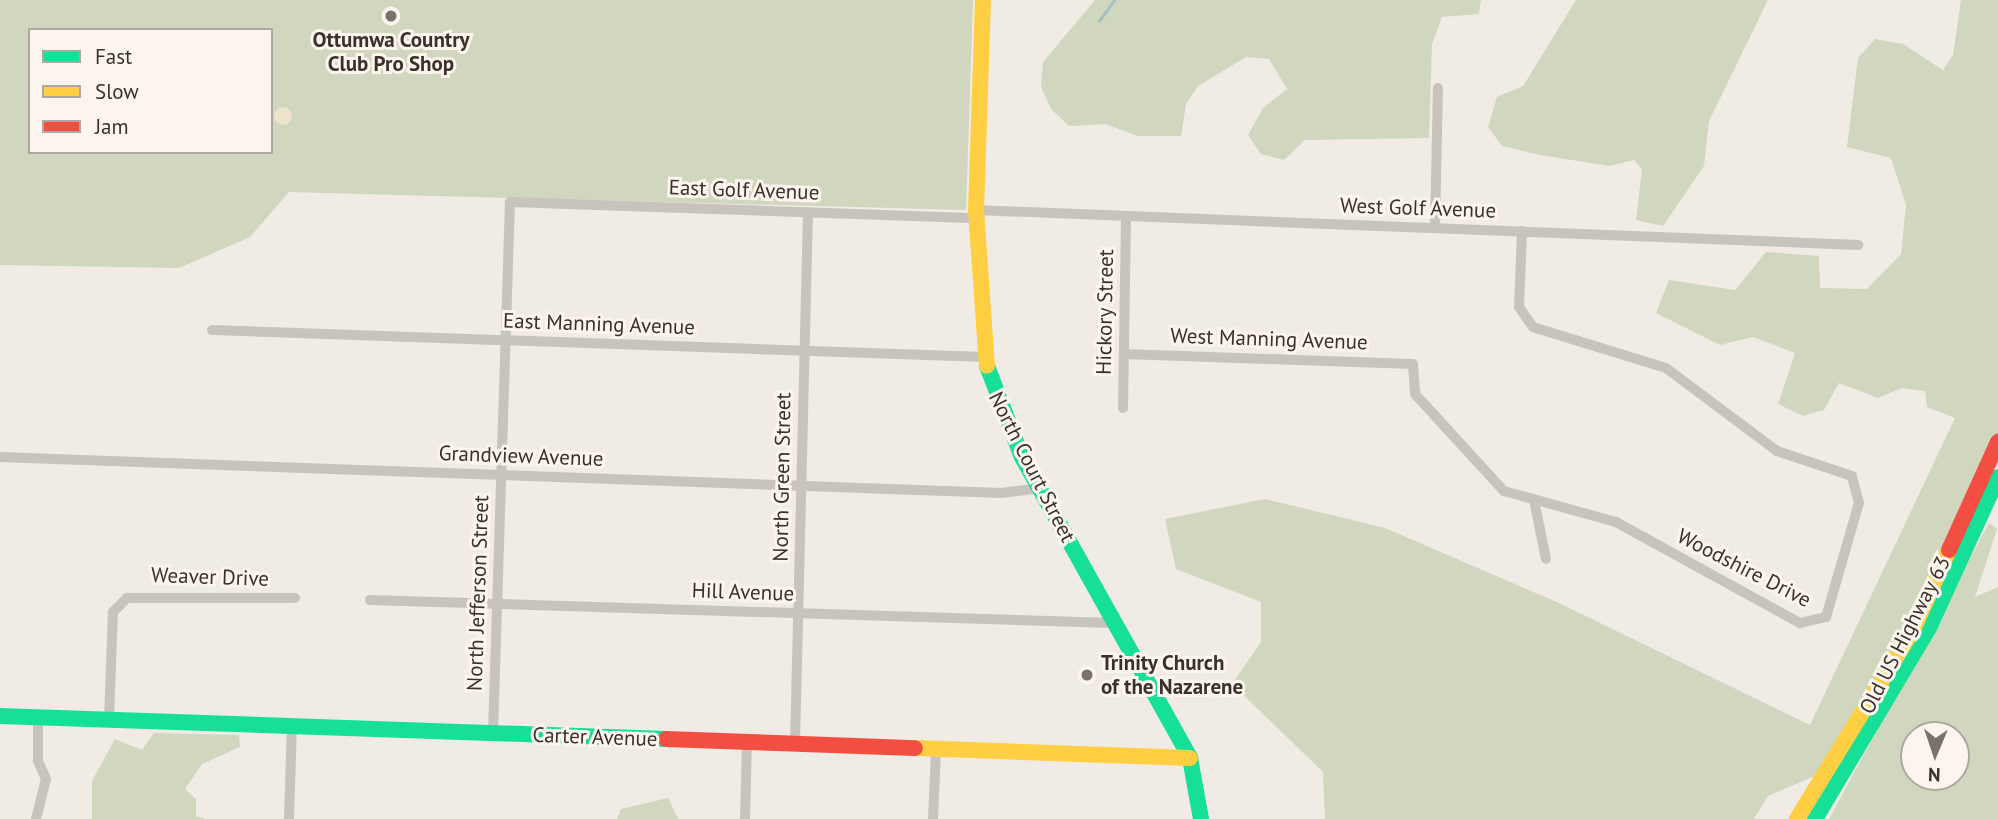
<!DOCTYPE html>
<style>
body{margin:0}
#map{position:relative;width:1998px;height:819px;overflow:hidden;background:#f0ebe5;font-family:"PT Sans",sans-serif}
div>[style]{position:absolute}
.green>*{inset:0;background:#d1d6bf}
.sand>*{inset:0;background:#efe3cc}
.round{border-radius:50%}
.stream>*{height:2.5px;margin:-1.25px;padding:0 1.25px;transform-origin:1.25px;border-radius:1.25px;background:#a1c2c1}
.street>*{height:10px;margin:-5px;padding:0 5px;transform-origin:5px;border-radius:5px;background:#c9c3be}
.fast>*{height:16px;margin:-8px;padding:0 8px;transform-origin:8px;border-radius:8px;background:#16e098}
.slow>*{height:16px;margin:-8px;padding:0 8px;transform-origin:8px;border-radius:8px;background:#ffcf43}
.jam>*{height:16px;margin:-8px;padding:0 8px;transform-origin:8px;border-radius:8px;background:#f24e42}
.dots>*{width:19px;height:19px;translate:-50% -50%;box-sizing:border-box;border:4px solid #fbf5ee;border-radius:50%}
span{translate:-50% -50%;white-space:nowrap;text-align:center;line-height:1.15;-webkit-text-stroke:6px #fbf5ee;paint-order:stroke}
.poi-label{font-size:21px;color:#3b302b;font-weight:700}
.left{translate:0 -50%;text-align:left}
.street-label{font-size:21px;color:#3b302b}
.legend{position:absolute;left:28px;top:28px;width:245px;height:126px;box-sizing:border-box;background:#fbf5ee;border:2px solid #aea6a0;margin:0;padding:9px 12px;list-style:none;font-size:21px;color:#3b302b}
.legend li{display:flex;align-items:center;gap:14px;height:35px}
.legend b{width:35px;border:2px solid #aea6a0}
.north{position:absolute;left:1900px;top:721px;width:70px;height:70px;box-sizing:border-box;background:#fbf5ee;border:2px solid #aea6a0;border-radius:50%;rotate:182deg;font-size:19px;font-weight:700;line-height:28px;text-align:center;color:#3b302b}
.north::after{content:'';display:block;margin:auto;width:24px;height:32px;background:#7a716c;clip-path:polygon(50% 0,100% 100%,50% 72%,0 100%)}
</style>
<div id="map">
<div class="green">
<div style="clip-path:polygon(evenodd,0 0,973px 0,966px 210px,289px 192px,250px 237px,179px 268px,0 265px,0 0,30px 30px,271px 30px,271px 152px,30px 152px,30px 30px)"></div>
<div style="clip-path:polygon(1095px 0,1481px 0,1479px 14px,1442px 17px,1432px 44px,1429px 138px,1305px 140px,1284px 160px,1261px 154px,1248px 135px,1263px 108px,1287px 89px,1269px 59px,1246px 57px,1198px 86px,1186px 104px,1181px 136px,1137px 136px,1106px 124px,1069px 126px,1051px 109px,1041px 87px,1043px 62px)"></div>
<div style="clip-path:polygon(1576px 0,1768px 0,1709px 121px,1704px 166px,1663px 226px,1636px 220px,1642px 169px,1634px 160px,1610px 166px,1540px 155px,1502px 146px,1488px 127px,1497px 97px,1523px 86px)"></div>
<div style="clip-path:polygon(1961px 0,1998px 0,1998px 442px,1913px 630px,1831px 769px,1768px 796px,1754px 819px,1325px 819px,1323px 772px,1232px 684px,1261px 642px,1261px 602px,1176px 569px,1165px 519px,1265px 499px,1385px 528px,1559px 603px,1810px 725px,1955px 418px,1927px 407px,1925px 391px,1902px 388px,1878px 398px,1839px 383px,1824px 410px,1803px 416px,1778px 404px,1795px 353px,1753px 337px,1720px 345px,1656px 313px,1669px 280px,1735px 290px,1766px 252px,1819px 256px,1820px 288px,1867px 289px,1901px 254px,1906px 205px,1891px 158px,1847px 147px,1858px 58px,1875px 39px,1903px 44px,1943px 70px,1953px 55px)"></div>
<div style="clip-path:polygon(evenodd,1989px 523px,1997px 529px,1975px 597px,1998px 587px,1998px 819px,1829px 819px,1989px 523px,1914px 735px,1956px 735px,1956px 777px,1914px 777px,1914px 735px)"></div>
<div style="clip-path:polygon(154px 733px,239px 735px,240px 747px,202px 764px,185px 789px,196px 799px,196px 816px,205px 819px,92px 819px,92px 781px,115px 739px,142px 750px)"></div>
<div style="clip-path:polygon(668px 798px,678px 819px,617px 819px,621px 809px)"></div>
</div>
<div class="sand">
<div class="round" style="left:274px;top:107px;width:18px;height:18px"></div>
</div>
<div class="stream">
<div style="left:1099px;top:21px;width:26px;rotate:-54deg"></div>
</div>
<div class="street">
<div style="left:976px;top:210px;width:883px;rotate:2.27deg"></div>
<div style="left:1435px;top:228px;width:140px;rotate:-88.8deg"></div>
<div style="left:212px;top:330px;width:773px;rotate:2deg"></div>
<div style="left:1124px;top:354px;width:289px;rotate:2deg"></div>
<div style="left:1413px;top:364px;width:30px;rotate:86deg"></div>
<div style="left:1415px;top:394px;width:132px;rotate:47.5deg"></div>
<div style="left:1504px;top:491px;width:116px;rotate:15.5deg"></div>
<div style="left:1616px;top:522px;width:210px;rotate:28.8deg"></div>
<div style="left:1800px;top:623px;width:27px;rotate:-13deg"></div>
<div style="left:1826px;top:617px;width:119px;rotate:-73.9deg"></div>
<div style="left:1859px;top:503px;width:28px;rotate:-105deg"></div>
<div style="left:1852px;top:476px;width:79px;rotate:-161.6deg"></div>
<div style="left:1777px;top:451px;width:139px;rotate:-143.2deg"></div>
<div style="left:1666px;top:368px;width:139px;rotate:-162.9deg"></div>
<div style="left:1533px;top:327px;width:24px;rotate:-125deg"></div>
<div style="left:1519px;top:307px;width:76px;rotate:-87.7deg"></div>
<div style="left:1123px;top:408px;width:192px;rotate:-89.1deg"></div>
<div style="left:0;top:457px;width:1002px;rotate:2.06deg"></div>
<div style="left:1001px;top:493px;width:40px;rotate:-7.1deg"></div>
<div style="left:1534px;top:500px;width:60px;rotate:78.5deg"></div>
<div style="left:370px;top:600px;width:744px;rotate:1.77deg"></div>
<div style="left:109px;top:720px;width:108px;rotate:-87.9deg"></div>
<div style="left:113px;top:612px;width:20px;rotate:-45deg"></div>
<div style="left:127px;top:598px;width:168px"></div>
<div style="left:493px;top:733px;width:531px;rotate:-88.17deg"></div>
<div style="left:510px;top:202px;width:466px;rotate:2deg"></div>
<div style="left:795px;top:744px;width:532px;rotate:-88.6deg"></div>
<div style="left:36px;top:819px;width:41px;rotate:-76deg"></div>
<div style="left:46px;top:779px;width:20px;rotate:-114deg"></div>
<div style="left:38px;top:761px;width:44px;rotate:-90deg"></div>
<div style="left:289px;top:819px;width:93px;rotate:-88.2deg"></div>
<div style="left:745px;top:819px;width:77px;rotate:-88.5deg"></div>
<div style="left:933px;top:819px;width:70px;rotate:-87.5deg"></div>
</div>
<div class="fast">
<div style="left:987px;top:366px;width:97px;rotate:69deg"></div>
<div style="left:1022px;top:457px;width:345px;rotate:60.8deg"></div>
<div style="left:1190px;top:758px;width:62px;rotate:79.8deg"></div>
<div style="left:0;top:716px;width:666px;rotate:1.98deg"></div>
<div style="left:1815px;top:819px;width:222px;rotate:-59.2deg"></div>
<div style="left:1929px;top:628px;width:166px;rotate:-65.4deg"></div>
</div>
<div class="slow">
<div style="left:983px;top:0;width:210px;rotate:91.9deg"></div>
<div style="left:976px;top:210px;width:156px;rotate:86deg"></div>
<div style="left:915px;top:748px;width:275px;rotate:2.1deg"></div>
<div style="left:1797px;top:819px;width:222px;rotate:-58.5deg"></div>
<div style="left:1913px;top:630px;width:88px;rotate:-65.8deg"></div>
</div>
<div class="jam">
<div style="left:1949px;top:550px;width:119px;rotate:-65.6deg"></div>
<div style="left:666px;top:739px;width:249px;rotate:2.1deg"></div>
</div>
<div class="dots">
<div style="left:391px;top:16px;background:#7a716c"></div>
<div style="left:1087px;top:675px;background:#7a716c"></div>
</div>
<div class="poi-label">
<span style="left:391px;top:52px">Ottumwa Country<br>Club Pro Shop</span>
<span class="left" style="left:1101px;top:675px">Trinity Church<br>of the Nazarene</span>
</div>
<div class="street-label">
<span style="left:744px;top:190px;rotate:2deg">East Golf Avenue</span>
<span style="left:1418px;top:208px;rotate:2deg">West Golf Avenue</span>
<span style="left:1105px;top:312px;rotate:-89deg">Hickory Street</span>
<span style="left:599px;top:324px;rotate:2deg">East Manning Avenue</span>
<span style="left:1269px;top:339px;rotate:2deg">West Manning Avenue</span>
<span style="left:521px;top:456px;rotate:2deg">Grandview Avenue</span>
<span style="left:1032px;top:467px;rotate:63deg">North Court Street</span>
<span style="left:782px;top:477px;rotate:-89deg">North Green Street</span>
<span style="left:1744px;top:568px;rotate:27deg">Woodshire Drive</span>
<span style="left:210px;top:577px;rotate:2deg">Weaver Drive</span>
<span style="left:743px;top:592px;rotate:2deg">Hill Avenue</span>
<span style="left:478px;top:593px;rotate:-88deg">North Jefferson Street</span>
<span style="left:1905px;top:635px;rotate:-63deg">Old US Highway 63</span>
<span style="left:595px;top:737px;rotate:2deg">Carter Avenue</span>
</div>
<ul class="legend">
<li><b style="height:9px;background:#16e098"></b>Fast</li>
<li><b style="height:9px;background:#ffcf43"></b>Slow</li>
<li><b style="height:9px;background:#f24e42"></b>Jam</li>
</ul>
<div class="north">N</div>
</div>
